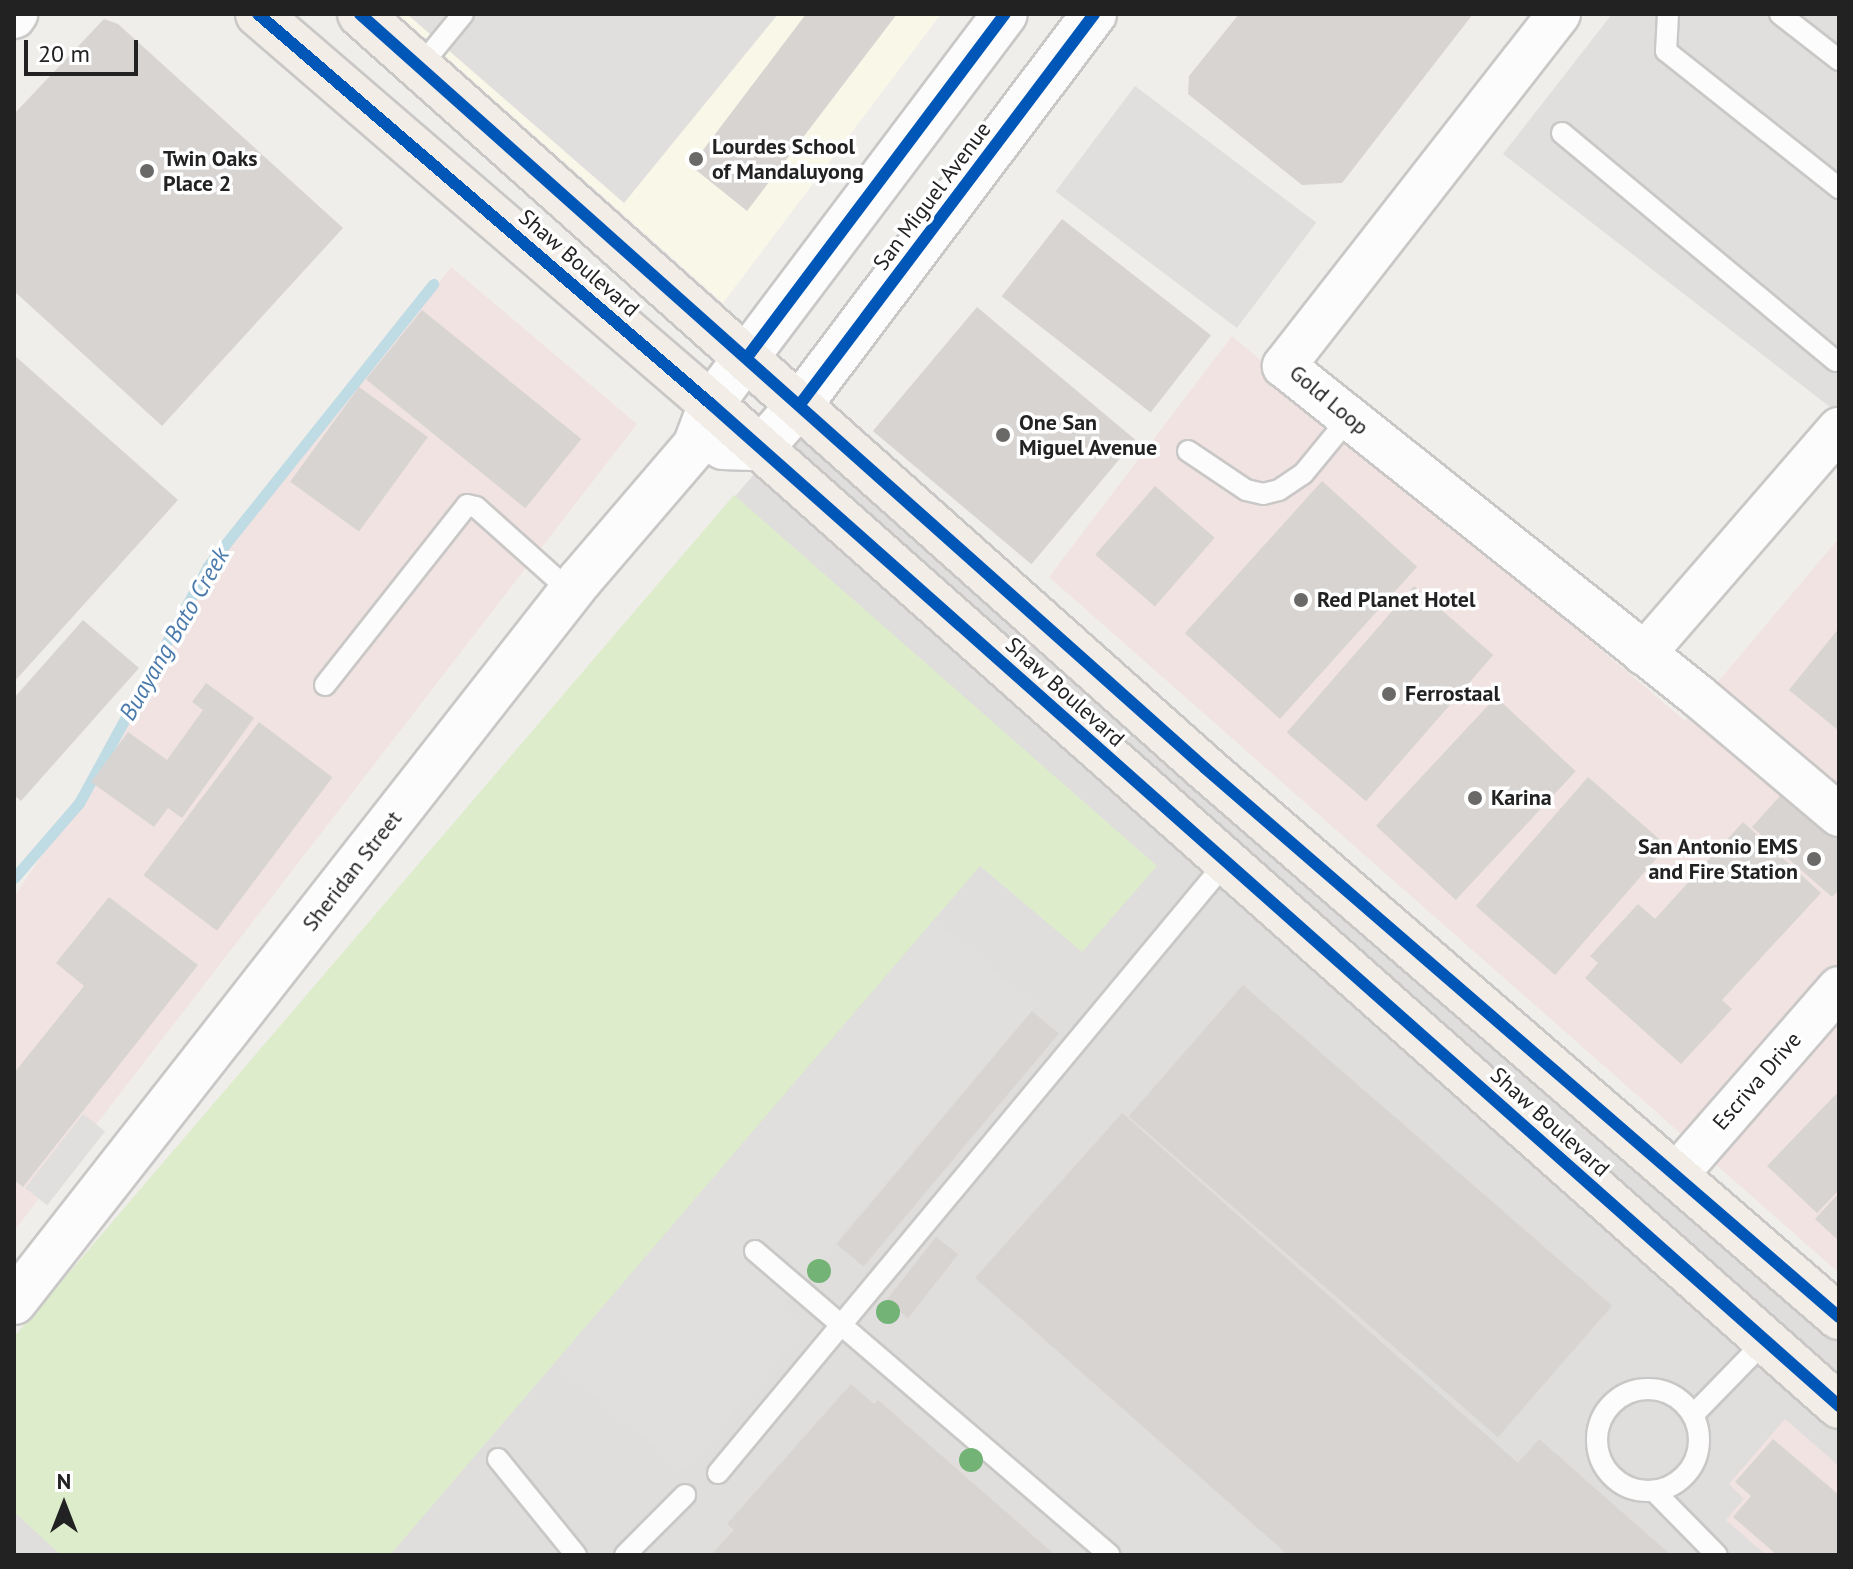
<!DOCTYPE html>
<style>
body{margin:0}
#map{position:relative;width:1853px;height:1569px;overflow:hidden;background:#f0eeeb;font-family:"PT Sans",sans-serif}
div>[style]{position:absolute}
.residential>*{inset:0;background:#dfdedc}
.commercial>*{inset:0;background:#f1e3e1}
.education>*{inset:0;background:#f8f7e8}
.grass>*{inset:0;background:#ddeccb}
.parking>*{inset:0;background:#e0dfde;transform-origin:0 0}
.stream>*{height:11px;margin:-5.5px;padding:0 5.5px;transform-origin:5.5px;border-radius:5.5px;background:#bfdbe3}
.building>*{inset:0;background:#d7d4d2;transform-origin:0 0}
.roads{filter:drop-shadow(2px 0 #c9c8c7) drop-shadow(-2px 0 #c9c8c7) drop-shadow(0 2px #c9c8c7) drop-shadow(0 -2px #c9c8c7)}
.service>*{height:20px;margin:-10px;padding:0 10px;transform-origin:10px;border-radius:10px;background:#fdfcfc}
.service>.ring{margin:-10px;padding:0;box-sizing:content-box;background:none;border:20px solid #fdfcfc;border-radius:50%}
.minor>*{height:42px;margin:-21px;padding:0 21px;transform-origin:21px;border-radius:21px;background:#fdfcfc}
.tertiary>*{height:44px;margin:-22px;padding:0 22px;transform-origin:22px;border-radius:22px;background:#fdfcfc}
.primary>*{height:44px;margin:-22px;padding:0 22px;transform-origin:22px;border-radius:22px;background:#f3ede7}
.cycleway>*{height:12px;margin:-6px;padding:0 6px;transform-origin:6px;border-radius:6px;background:#0057b8}
.trees>*{width:24px;height:24px;margin:-12px;border-radius:50%;background:#73b476}
.dots>*{width:22px;height:22px;translate:-50% -50%;box-sizing:border-box;border:4px solid #fff;border-radius:50%}
span{translate:-50% -50%;white-space:nowrap;text-align:center;line-height:1.15;-webkit-text-stroke:7px #fff;paint-order:stroke}
.poi-label{font-size:22px;color:#222;font-weight:700}
.left{translate:0 -50%;text-align:left}
.right{translate:-100% -50%;text-align:right}
.street-label{font-size:22px;color:#222}
.water-label{font-size:24px;color:#4a7aab;font-style:italic}
.frame{position:absolute;inset:0;border:16px solid #222;pointer-events:none}
.north{position:absolute;left:24px;top:1465px;width:80px;height:80px;-webkit-text-stroke:6px #fff;paint-order:stroke;rotate:0deg;font-size:22px;font-weight:700;line-height:32px;text-align:center;color:#222}
.north::after{content:'';display:block;margin:auto;width:28px;height:36px;background:#222;clip-path:polygon(50% 0,100% 100%,50% 72%,0 100%)}
.scale{position:absolute;left:24px;top:40px;width:114px;height:36px;box-sizing:border-box;border:4px solid #222;border-top:0;padding-left:10px;font-size:24px;line-height:28px;white-space:nowrap;color:#222;-webkit-text-stroke:6px #fff;paint-order:stroke}
</style>
<div id="map">
<div class="residential">
<div style="clip-path:polygon(822px 395px,1839px 1315px,1839px 1555px,14px 1555px,14px 1337px)"></div>
</div>
<div class="commercial">
<div style="clip-path:polygon(451px 267px,637px 424px,14px 1231px,14px 897px,91px 782px,200px 582px)"></div>
<div style="clip-path:polygon(1232px 336px,1685px 721px,1839px 538px,1839px 1273px,1049px 577px)"></div>
<div style="clip-path:polygon(1785px 1419px,1839px 1466px,1839px 1555px,1766px 1555px,1726px 1520px,1744px 1499px,1729px 1484px)"></div>
</div>
<div class="education">
<div style="clip-path:polygon(398px 14px,941px 14px,723px 303px)"></div>
</div>
<div class="grass">
<div style="clip-path:polygon(734px 495px,1157px 866px,1082px 952px,980px 866px,390px 1555px,61px 1555px,14px 1512px,14px 1337px)"></div>
</div>
<div class="parking">
<div style="clip-path:polygon(407px 14px,778px 14px,624px 203px)"></div>
<div style="clip-path:polygon(1612px 14px,1839px 14px,1839px 414px,1503px 154px)"></div>
<div style="left:1135px;top:86px;width:227px;height:132px;rotate:37deg"></div>
<div style="clip-path:polygon(934px 920px,1036px 1006px,776px 1310px,801px 1332px,683px 1470px,556px 1362px)"></div>
<div style="left:83px;top:1114px;width:28px;height:94px;rotate:38deg"></div>
</div>
<div class="stream">
<div style="left:14px;top:878px;width:99px;rotate:-49.1deg"></div>
<div style="left:79px;top:803px;width:270px;rotate:-61.4deg"></div>
<div style="left:208px;top:566px;width:361px;rotate:-51.4deg"></div>
</div>
<div class="building">
<div style="clip-path:polygon(806px 14px,897px 14px,747px 211px,691px 166px)"></div>
<div style="clip-path:polygon(1239px 14px,1473px 14px,1342px 183px,1302px 185px,1188px 94px,1189px 76px)"></div>
<div style="clip-path:polygon(104px 19px,118px 24px,343px 228px,162px 426px,14px 291px,14px 114px)"></div>
<div style="left:1062px;top:219px;width:189px;height:98px;rotate:38deg"></div>
<div style="left:977px;top:307px;width:207px;height:162px;rotate:40deg"></div>
<div style="left:422px;top:310px;width:205px;height:89px;rotate:39deg"></div>
<div style="clip-path:polygon(14px 355px,178px 500px,14px 682px)"></div>
<div style="left:359px;top:387px;width:85px;height:117px;rotate:36deg"></div>
<div style="left:1322px;top:481px;width:128px;height:205px;rotate:42deg"></div>
<div style="left:1155px;top:486px;width:79px;height:91px;rotate:41deg"></div>
<div style="left:1414px;top:586px;width:105px;height:194px;rotate:41deg"></div>
<div style="clip-path:polygon(83px 620px,139px 668px,21px 801px,14px 795px,14px 698px)"></div>
<div style="clip-path:polygon(1839px 628px,1839px 731px,1789px 690px)"></div>
<div style="clip-path:polygon(206px 683px,254px 718px,182px 818px,168px 808px,154px 827px,91px 782px,128px 732px,167px 760px,203px 710px,192px 702px)"></div>
<div style="left:1496px;top:697px;width:109px;height:176px;rotate:43deg"></div>
<div style="left:259px;top:722px;width:92px;height:192px;rotate:37deg"></div>
<div style="left:1588px;top:777px;width:105px;height:171px;rotate:41deg"></div>
<div style="clip-path:polygon(1790px 785px,1839px 829px,1839px 890px,1832px 897px,1752px 827px)"></div>
<div style="clip-path:polygon(1743px 822px,1821px 893px,1722px 1000px,1732px 1009px,1681px 1064px,1585px 978px,1598px 963px,1590px 956px,1638px 904px,1655px 919px)"></div>
<div style="clip-path:polygon(109px 897px,198px 965px,23px 1187px,14px 1180px,14px 1073px,84px 986px,56px 963px)"></div>
<div style="left:1243px;top:985px;width:489px;height:174px;rotate:41deg"></div>
<div style="left:1032px;top:1011px;width:35px;height:304px;rotate:40deg"></div>
<div style="clip-path:polygon(1839px 1091px,1839px 1190px,1817px 1213px,1767px 1166px)"></div>
<div style="clip-path:polygon(1122px 1113px,1518px 1463px,1539px 1439px,1671px 1555px,1288px 1555px,975px 1278px)"></div>
<div style="clip-path:polygon(1839px 1193px,1839px 1241px,1815px 1219px)"></div>
<div style="left:936px;top:1237px;width:28px;height:81px;rotate:38deg"></div>
<div style="clip-path:polygon(851px 1384px,874px 1404px,878px 1400px,1055px 1555px,711px 1555px,734px 1530px,727px 1524px)"></div>
<div style="clip-path:polygon(1773px 1439px,1839px 1495px,1839px 1555px,1777px 1555px,1733px 1517px,1751px 1496px,1735px 1482px)"></div>
</div>
<div class="roads">
<div class="service">
<div style="left:1668px;top:14px;width:37px;rotate:93deg"></div>
<div style="left:1666px;top:51px;width:221px;rotate:38.4deg"></div>
<div style="left:1780px;top:14px;width:75px;rotate:37.9deg"></div>
<div style="left:418px;top:69px;width:71px;rotate:-50.7deg"></div>
<div style="left:1562px;top:133px;width:356px;rotate:39.8deg"></div>
<div style="left:1188px;top:451px;width:70px;rotate:33.9deg"></div>
<div style="left:1246px;top:490px;width:17px;rotate:13deg"></div>
<div style="left:1263px;top:494px;width:16px;rotate:-14deg"></div>
<div style="left:1279px;top:490px;width:29px;rotate:-34deg"></div>
<div style="left:1303px;top:474px;width:72px;rotate:-50.6deg"></div>
<div style="left:325px;top:685px;width:229px;rotate:-51.7deg"></div>
<div style="left:467px;top:505px;width:9px;rotate:13deg"></div>
<div style="left:476px;top:507px;width:127px;rotate:41.8deg"></div>
<div style="left:755px;top:1251px;width:467px;rotate:40.6deg"></div>
<div class="ring" style="left:1597px;top:1389px;width:82px;height:82px"></div>
<div style="left:1693px;top:1415px;width:103px;rotate:-45.8deg"></div>
<div style="left:498px;top:1459px;width:124px;rotate:50.9deg"></div>
<div style="left:718px;top:1473px;width:795px;rotate:-50.26deg"></div>
<div style="left:1655px;top:1492px;width:88px;rotate:45.5deg"></div>
<div style="left:625px;top:1555px;width:85px;rotate:-45deg"></div>
</div>
<div class="minor">
<div style="left:1559px;top:14px;width:447px;rotate:128deg"></div>
<div style="left:1284px;top:366px;width:528px;rotate:38.54deg"></div>
<div style="left:1697px;top:695px;width:186px;rotate:40.2deg"></div>
<div style="left:14px;top:17px;width:4px;rotate:-56deg"></div>
<div style="left:1644px;top:654px;width:298px;rotate:-49.1deg"></div>
<div style="left:1676px;top:1175px;width:248px;rotate:-48.9deg"></div>
</div>
<div class="tertiary">
<div style="left:723px;top:447px;width:38px;rotate:2deg"></div>
<div style="left:761px;top:448px;width:60px;rotate:-48.4deg"></div>
<div style="left:801px;top:403px;width:487px;rotate:-53deg"></div>
<div style="left:14px;top:1302px;width:917px;rotate:-51.91deg"></div>
<div style="left:580px;top:580px;width:177px;rotate:-49.4deg"></div>
<div style="left:695px;top:446px;width:45px;rotate:-69.1deg"></div>
<div style="left:711px;top:404px;width:488px;rotate:-53deg"></div>
</div>
<div class="primary">
<div style="left:258px;top:14px;width:598px;rotate:40.73deg"></div>
<div style="left:711px;top:404px;width:1509px;rotate:41.61deg"></div>
<div style="left:360px;top:14px;width:1132px;rotate:41.74deg"></div>
<div style="left:1205px;top:768px;width:839px;rotate:40.89deg"></div>
</div>
</div>
<div class="cycleway">
<div style="left:258px;top:14px;width:598px;rotate:40.73deg"></div>
<div style="left:711px;top:404px;width:1509px;rotate:41.61deg"></div>
<div style="left:360px;top:14px;width:1132px;rotate:41.74deg"></div>
<div style="left:1205px;top:768px;width:839px;rotate:40.89deg"></div>
<div style="left:748px;top:356px;width:428px;rotate:-53.1deg"></div>
<div style="left:801px;top:403px;width:487px;rotate:-53deg"></div>
</div>
<div class="trees">
<div style="left:819px;top:1271px"></div>
<div style="left:888px;top:1312px"></div>
<div style="left:971px;top:1460px"></div>
</div>
<div class="dots">
<div style="left:696px;top:159px;background:#6a6968"></div>
<div style="left:147px;top:171px;background:#6a6968"></div>
<div style="left:1003px;top:435px;background:#6a6968"></div>
<div style="left:1301px;top:600px;background:#6a6968"></div>
<div style="left:1389px;top:694px;background:#6a6968"></div>
<div style="left:1475px;top:798px;background:#6a6968"></div>
<div style="left:1814px;top:859px;background:#6a6968"></div>
</div>
<div class="poi-label">
<span class="left" style="left:712px;top:159px">Lourdes School<br>of Mandaluyong</span>
<span class="left" style="left:163px;top:171px">Twin Oaks<br>Place 2</span>
<span class="left" style="left:1019px;top:435px">One San<br>Miguel Avenue</span>
<span class="left" style="left:1317px;top:600px">Red Planet Hotel</span>
<span class="left" style="left:1405px;top:694px">Ferrostaal</span>
<span class="left" style="left:1491px;top:798px">Karina</span>
<span class="right" style="left:1798px;top:859px">San Antonio EMS<br>and Fire Station</span>
</div>
<div class="street-label">
<span style="left:932px;top:196px;rotate:-53deg">San Miguel Avenue</span>
<span style="left:579px;top:263px;rotate:41deg">Shaw Boulevard</span>
<span style="left:1329px;top:400px;rotate:40deg">Gold Loop</span>
<span style="left:1065px;top:692px;rotate:42deg">Shaw Boulevard</span>
<span style="left:352px;top:871px;rotate:-52deg">Sheridan Street</span>
<span style="left:1757px;top:1081px;rotate:-49deg">Escriva Drive</span>
<span style="left:1550px;top:1122px;rotate:42deg">Shaw Boulevard</span>
</div>
<div class="water-label">
<span style="left:174px;top:634px;rotate:-60deg">Buayang Bato Creek</span>
</div>
<div class="frame"></div>
<div class="north">N</div>
<div class="scale">20 m</div>
</div>
